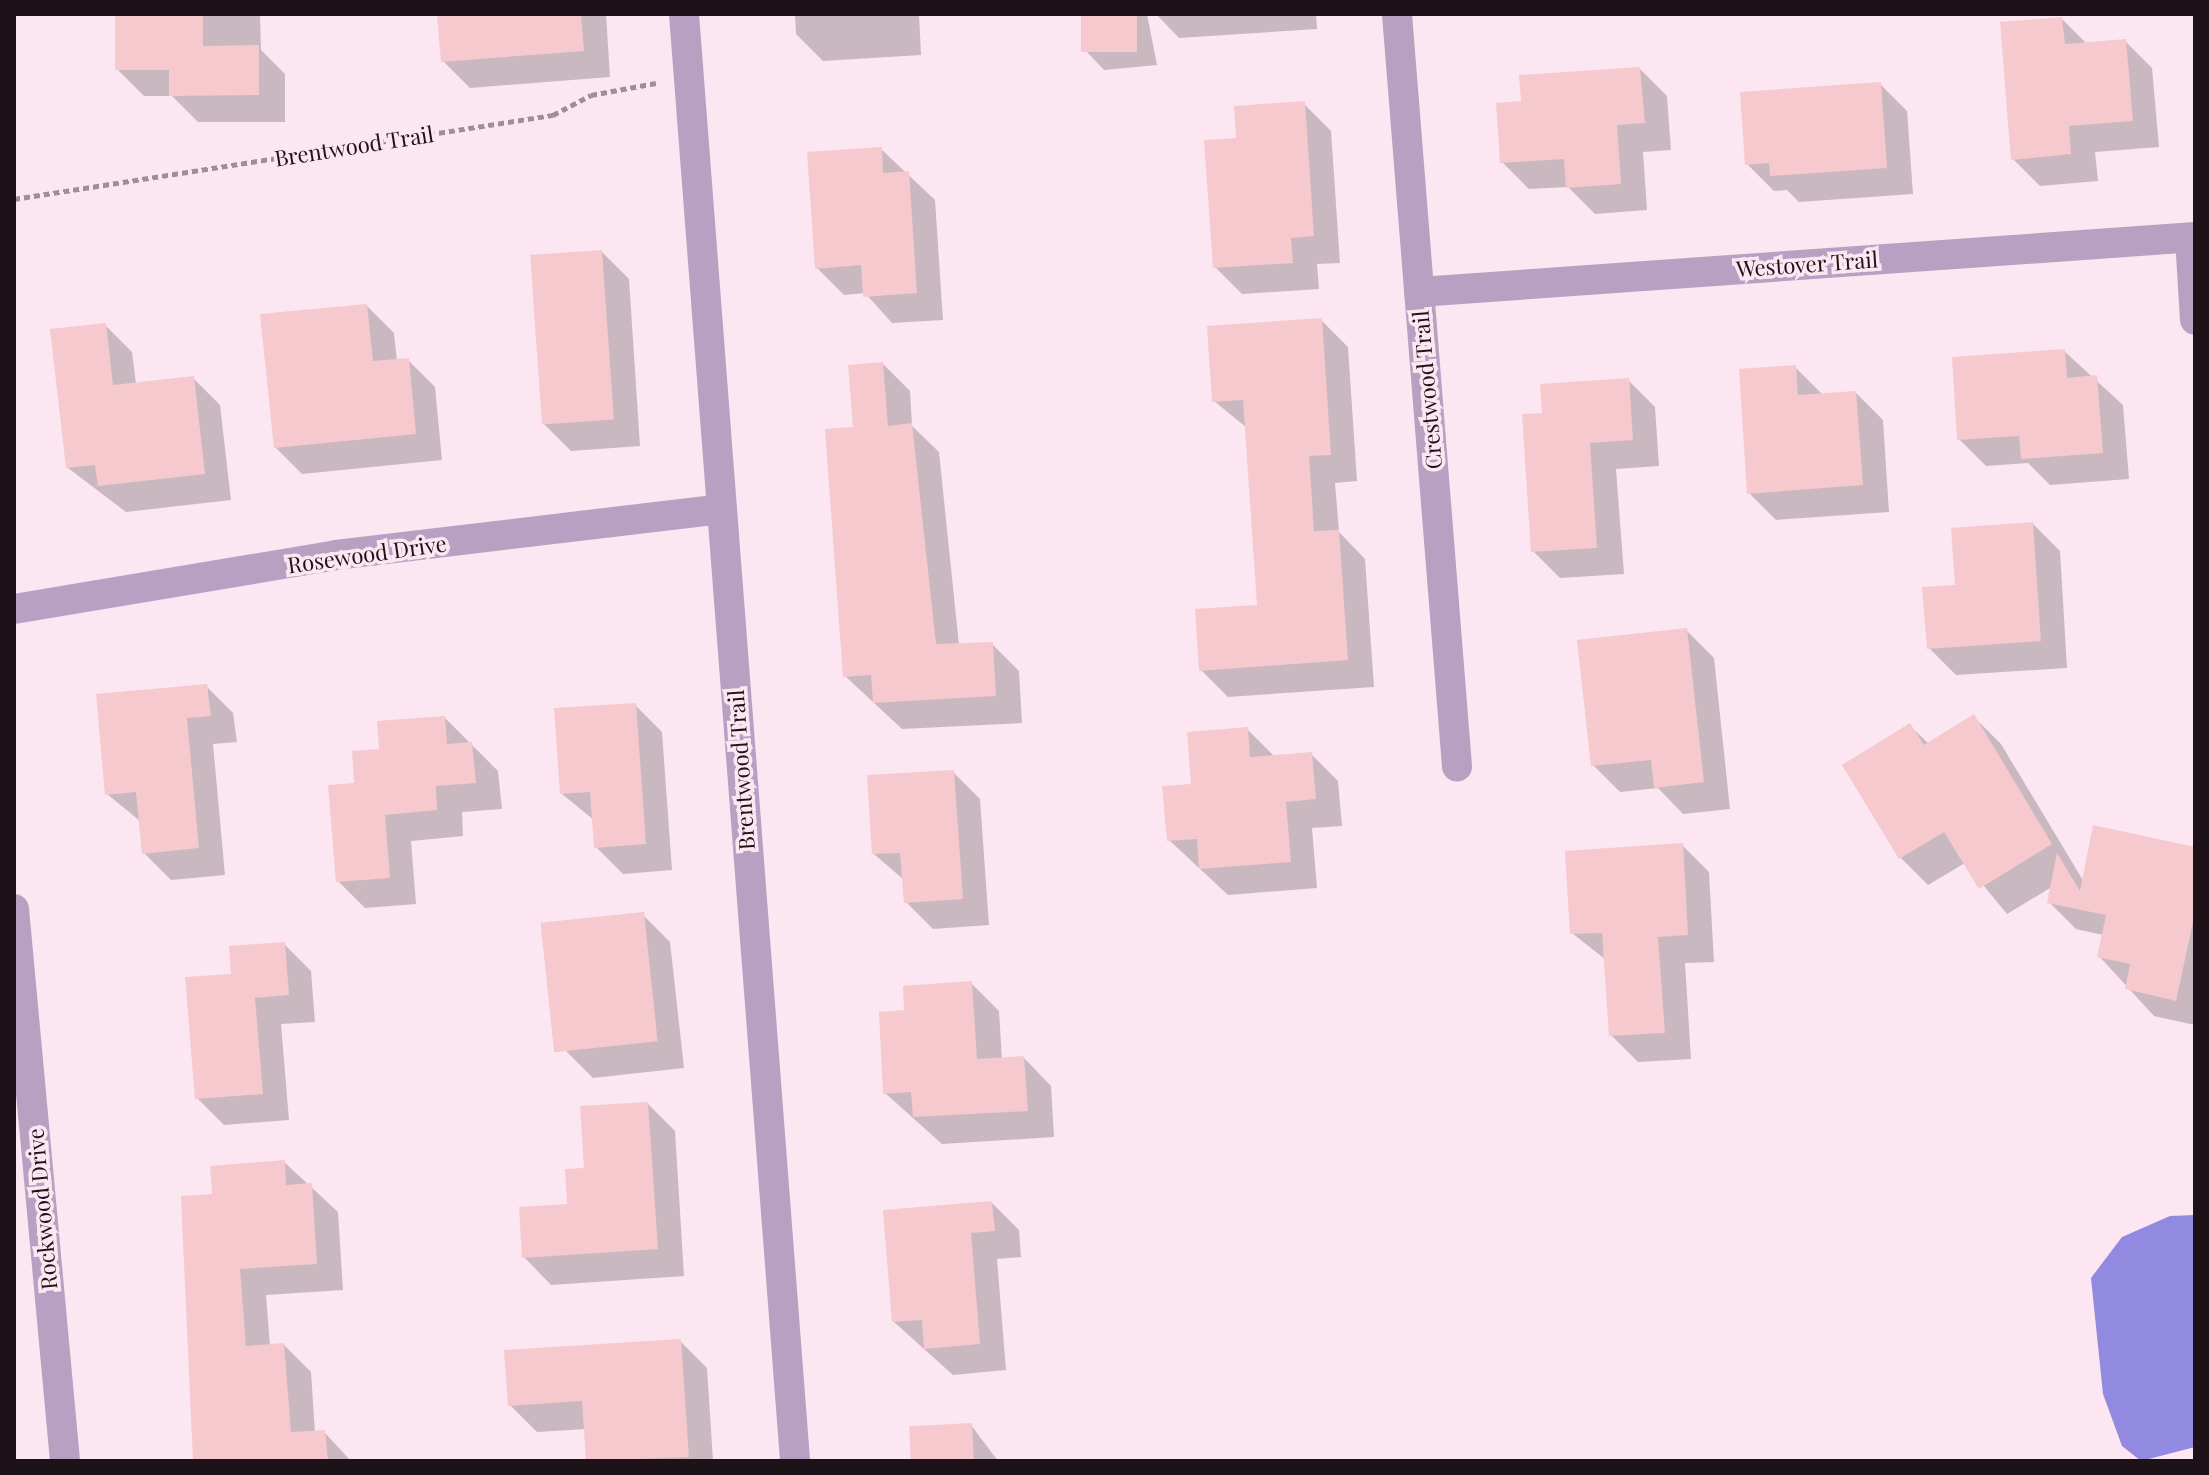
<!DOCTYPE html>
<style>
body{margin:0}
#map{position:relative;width:2209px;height:1475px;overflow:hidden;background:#fce6f1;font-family:"Playfair Display",serif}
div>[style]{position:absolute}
.water>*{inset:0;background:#9289e0}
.shadow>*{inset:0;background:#0003}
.building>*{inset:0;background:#f5c9cd;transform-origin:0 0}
.path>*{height:5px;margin-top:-2.5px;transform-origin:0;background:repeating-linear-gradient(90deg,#a08e97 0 6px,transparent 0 10px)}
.street>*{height:30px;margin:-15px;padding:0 15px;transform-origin:15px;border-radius:15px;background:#b8a0c3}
span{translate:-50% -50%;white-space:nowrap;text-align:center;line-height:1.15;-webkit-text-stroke:7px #fce6f1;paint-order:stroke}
.street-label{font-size:22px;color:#1e1219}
.frame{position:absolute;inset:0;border:16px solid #1e1219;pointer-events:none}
</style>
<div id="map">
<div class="water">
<div style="clip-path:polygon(2195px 1215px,2195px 1447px,2141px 1461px,2122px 1446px,2103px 1394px,2091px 1278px,2122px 1237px,2170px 1216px)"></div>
</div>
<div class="shadow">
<div style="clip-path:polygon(117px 14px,260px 14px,261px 50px,285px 74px,285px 122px,198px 122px,172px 96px,144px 96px,117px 69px)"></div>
<div style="clip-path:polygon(471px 14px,606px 14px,610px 77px,470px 88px,443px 61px)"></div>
<div style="clip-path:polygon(795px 14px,919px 14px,921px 55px,823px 61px,796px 34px)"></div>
<div style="clip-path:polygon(1083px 14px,1147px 14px,1157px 65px,1104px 70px,1086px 51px)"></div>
<div style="clip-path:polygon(1156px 14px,1316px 14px,1317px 29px,1179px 38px)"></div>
<div style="clip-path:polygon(2062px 19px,2087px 44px,2125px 41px,2152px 68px,2159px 147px,2095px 152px,2098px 181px,2040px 186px,2013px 159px)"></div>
<div style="clip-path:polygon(1640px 69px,1667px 96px,1671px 150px,1643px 152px,1647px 210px,1595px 214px,1568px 187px,1529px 189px,1502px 162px,1523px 103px)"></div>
<div style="clip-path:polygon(1880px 84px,1907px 111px,1913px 194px,1799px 202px,1787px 190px,1774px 191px,1747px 164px)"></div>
<div style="clip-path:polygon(1304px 104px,1331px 131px,1340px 263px,1317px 264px,1319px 289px,1242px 294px,1215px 267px,1238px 140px)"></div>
<div style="clip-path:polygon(881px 149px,935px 200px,943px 320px,892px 323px,865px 293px,844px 295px,817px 268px)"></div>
<div style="clip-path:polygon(602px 252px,629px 279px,640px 446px,571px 451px,544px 424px)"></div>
<div style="clip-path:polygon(367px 306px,394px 333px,397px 361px,408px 360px,435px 387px,442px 460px,302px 474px,275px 447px)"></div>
<div style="clip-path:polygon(1321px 320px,1348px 347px,1357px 481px,1335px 483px,1339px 532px,1365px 559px,1374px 687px,1228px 697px,1201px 670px,1259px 607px,1247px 428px,1214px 401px)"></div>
<div style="clip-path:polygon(105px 325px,132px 352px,136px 384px,193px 378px,220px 405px,231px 500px,126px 512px,68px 468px)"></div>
<div style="clip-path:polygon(2064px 351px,2123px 405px,2129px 479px,2050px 485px,2028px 463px,1986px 466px,1959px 439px)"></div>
<div style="clip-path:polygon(883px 364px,910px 391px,912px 426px,939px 452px,959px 645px,992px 644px,1019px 671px,1022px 723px,902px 729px,845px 676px,855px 429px)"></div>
<div style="clip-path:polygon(1795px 367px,1823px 395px,1856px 393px,1883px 420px,1889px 512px,1776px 520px,1749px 493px)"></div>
<div style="clip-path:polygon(1628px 380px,1655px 407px,1659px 466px,1616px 469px,1624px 574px,1560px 578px,1533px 551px,1544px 414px)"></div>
<div style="clip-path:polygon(2033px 524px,2060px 551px,2067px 668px,1956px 675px,1929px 648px)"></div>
<div style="clip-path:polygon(1687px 631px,1714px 658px,1730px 809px,1683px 814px,1658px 788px,1620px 792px,1593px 765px)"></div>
<div style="clip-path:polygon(206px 686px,233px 713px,237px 742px,213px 744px,225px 875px,171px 880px,144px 853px,140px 821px,107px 794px)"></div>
<div style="clip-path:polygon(635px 705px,662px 732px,672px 870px,623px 874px,596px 847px,594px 820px,562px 794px)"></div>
<div style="clip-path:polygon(1974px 717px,2001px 744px,2084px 882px,2195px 849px,2195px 1025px,2154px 1016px,2099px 956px,2103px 935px,2076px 929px,2049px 902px,2052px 887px,2007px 914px,1965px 863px,1928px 885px,1901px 858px,1910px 726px,1929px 744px)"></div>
<div style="clip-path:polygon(445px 718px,498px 771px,502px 809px,462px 812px,463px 836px,411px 841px,416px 904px,365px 908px,338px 881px,356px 784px,381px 750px)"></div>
<div style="clip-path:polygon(1247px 729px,1275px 757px,1311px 754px,1338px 781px,1342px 826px,1312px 828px,1317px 888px,1228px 895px,1169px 840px,1193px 786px)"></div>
<div style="clip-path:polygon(953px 772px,980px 799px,989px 925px,933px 929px,906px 902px,904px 880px,874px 854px)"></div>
<div style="clip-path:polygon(1682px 845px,1709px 872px,1714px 962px,1685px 963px,1691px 1059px,1638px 1062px,1611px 1035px,1606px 960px,1572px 933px)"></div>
<div style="clip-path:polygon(643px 915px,670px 942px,684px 1068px,593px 1078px,566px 1051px,543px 926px)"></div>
<div style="clip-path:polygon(284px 944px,311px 971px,315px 1022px,281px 1024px,289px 1120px,224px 1125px,197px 1098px,233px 975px)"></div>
<div style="clip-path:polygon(972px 984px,999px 1011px,1002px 1060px,1024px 1058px,1051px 1086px,1054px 1137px,942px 1144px,885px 1093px,906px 1012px)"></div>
<div style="clip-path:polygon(648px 1104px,675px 1131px,684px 1276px,551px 1285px,524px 1257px,569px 1205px,586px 1170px)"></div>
<div style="clip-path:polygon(284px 1162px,338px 1212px,343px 1290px,266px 1295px,270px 1346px,284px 1345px,311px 1372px,315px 1433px,324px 1432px,351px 1461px,195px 1461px,214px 1196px)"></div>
<div style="clip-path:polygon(992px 1203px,1019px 1230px,1021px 1257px,997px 1259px,1006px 1370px,953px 1375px,894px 1322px)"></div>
<div style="clip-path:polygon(680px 1341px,707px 1368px,713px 1461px,588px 1461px,586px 1429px,537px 1432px,510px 1405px)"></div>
<div style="clip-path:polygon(971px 1425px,998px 1461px,912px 1461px)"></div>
</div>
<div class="building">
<div style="clip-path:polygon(115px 14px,203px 14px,203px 46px,259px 45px,259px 95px,169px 96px,169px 70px,115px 70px)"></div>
<div style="clip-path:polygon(437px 14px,581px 14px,584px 51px,441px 62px)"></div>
<div style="left:1081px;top:14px;width:56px;height:38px"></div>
<div style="clip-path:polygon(2062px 17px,2065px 44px,2126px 39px,2133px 121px,2069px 126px,2071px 154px,2011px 160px,2000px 22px)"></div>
<div style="clip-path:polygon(1640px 67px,1645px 123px,1617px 125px,1621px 184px,1566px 188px,1564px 159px,1500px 163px,1496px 103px,1521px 101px,1519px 75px)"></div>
<div style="clip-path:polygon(1881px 82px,1887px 168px,1770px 176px,1769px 163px,1745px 165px,1740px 92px)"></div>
<div style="clip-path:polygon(1305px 101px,1314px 236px,1291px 238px,1293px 263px,1213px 268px,1204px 140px,1236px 138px,1234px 106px)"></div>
<div style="clip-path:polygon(882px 147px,883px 173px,909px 171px,917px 293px,863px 297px,861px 265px,815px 269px,807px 152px)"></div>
<div style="left:602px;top:250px;width:170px;height:72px;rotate:86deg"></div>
<div style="clip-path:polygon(367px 304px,373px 361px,409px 358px,416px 434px,274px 448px,260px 314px)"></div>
<div style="clip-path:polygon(1322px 318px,1331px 455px,1309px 456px,1314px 531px,1339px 530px,1348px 660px,1199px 671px,1195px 609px,1257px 605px,1243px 400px,1212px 402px,1207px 326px)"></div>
<div style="clip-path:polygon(106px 323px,113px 385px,194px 376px,205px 474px,98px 486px,95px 465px,66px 468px,50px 329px)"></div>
<div style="clip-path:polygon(2065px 349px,2067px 378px,2097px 375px,2103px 453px,2021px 459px,2019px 436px,1957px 440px,1952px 357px)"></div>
<div style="clip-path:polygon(883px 362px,888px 426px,912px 423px,936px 644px,993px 642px,996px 696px,873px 703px,871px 675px,843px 677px,825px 429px,853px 427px,848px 365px)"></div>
<div style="clip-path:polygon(1796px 365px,1798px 395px,1856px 391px,1863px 485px,1747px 494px,1739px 369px)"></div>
<div style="clip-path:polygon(1629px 378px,1633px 440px,1590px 443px,1597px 548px,1531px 552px,1522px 414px,1542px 413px,1540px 384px)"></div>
<div style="clip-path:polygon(2033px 522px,2041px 641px,1927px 649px,1922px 587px,1955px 585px,1951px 528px)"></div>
<div style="clip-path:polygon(1687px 628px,1704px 782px,1654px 788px,1651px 760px,1591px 766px,1577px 640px)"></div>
<div style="clip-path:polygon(207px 684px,211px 716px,187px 718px,199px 848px,142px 854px,136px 792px,105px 795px,96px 694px)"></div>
<div style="clip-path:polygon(636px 703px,646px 844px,594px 848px,590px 792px,560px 794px,554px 708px)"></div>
<div style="clip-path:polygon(1974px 714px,2052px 844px,1979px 889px,1944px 832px,1899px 859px,1842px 765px,1910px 723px,1924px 745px)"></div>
<div style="clip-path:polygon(445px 716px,447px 744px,472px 742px,476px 783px,436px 786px,437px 810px,385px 815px,390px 878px,336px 882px,328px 785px,354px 783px,352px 751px,379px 749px,377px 721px)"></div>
<div style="clip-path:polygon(1248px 727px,1250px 757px,1312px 752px,1316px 799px,1286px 802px,1291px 862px,1199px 869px,1197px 839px,1167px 841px,1162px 786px,1191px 784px,1187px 732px)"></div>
<div style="clip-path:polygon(954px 770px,963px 899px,904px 903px,900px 853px,872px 854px,867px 775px)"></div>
<div style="clip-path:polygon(2093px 825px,2195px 847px,2195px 913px,2176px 1001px,2125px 989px,2130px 964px,2097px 957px,2106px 915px,2047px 903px,2057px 853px,2080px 891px)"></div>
<div style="clip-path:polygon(1683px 843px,1688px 935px,1658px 937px,1665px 1033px,1609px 1036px,1602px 933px,1570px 934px,1565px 851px)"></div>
<div style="left:644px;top:912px;width:130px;height:104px;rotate:84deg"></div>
<div style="clip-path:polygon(285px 942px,289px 995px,255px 998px,263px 1094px,195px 1099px,185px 977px,231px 974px,229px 946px)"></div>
<div style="clip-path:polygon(972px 981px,977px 1059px,1024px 1056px,1028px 1111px,913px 1117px,911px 1092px,883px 1094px,879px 1012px,904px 1010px,903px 986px)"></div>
<div style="clip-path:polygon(648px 1102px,658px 1249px,522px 1258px,519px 1207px,567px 1204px,565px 1169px,584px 1168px,580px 1106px)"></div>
<div style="clip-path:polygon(285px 1160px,286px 1185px,312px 1183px,317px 1264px,240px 1269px,246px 1346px,284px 1343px,291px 1432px,325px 1430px,328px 1461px,193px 1461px,181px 1196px,212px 1194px,210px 1166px)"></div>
<div style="clip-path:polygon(992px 1201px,995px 1231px,971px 1233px,980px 1344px,924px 1349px,922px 1320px,892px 1322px,883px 1210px)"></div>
<div style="clip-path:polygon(681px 1339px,689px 1457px,586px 1461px,582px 1401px,508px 1406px,504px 1350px)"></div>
<div style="left:972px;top:1423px;width:38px;height:63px;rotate:87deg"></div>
</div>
<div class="path">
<div style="left:14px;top:199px;width:546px;rotate:-8.86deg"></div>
<div style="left:553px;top:115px;width:43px;rotate:-27.8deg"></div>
<div style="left:591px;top:95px;width:66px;rotate:-10.5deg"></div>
</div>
<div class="street">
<div style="left:684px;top:14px;width:1451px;rotate:85.61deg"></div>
<div style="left:1397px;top:14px;width:755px;rotate:85.44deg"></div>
<div style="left:2190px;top:238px;width:82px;rotate:86.5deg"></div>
<div style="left:1419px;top:292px;width:778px;rotate:-4.05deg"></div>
<div style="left:14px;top:609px;width:326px;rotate:-9.5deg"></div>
<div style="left:336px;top:555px;width:388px;rotate:-6.8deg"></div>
<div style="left:14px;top:909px;width:554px;rotate:84.72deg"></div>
</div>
<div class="street-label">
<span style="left:354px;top:146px;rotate:-9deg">Brentwood Trail</span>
<span style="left:1807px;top:264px;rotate:-4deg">Westover Trail</span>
<span style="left:1427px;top:390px;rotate:-95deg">Crestwood Trail</span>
<span style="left:367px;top:554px;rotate:-8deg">Rosewood Drive</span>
<span style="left:741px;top:770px;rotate:-94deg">Brentwood Trail</span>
<span style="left:42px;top:1209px;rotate:-95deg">Rockwood Drive</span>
</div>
<div class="frame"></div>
</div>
